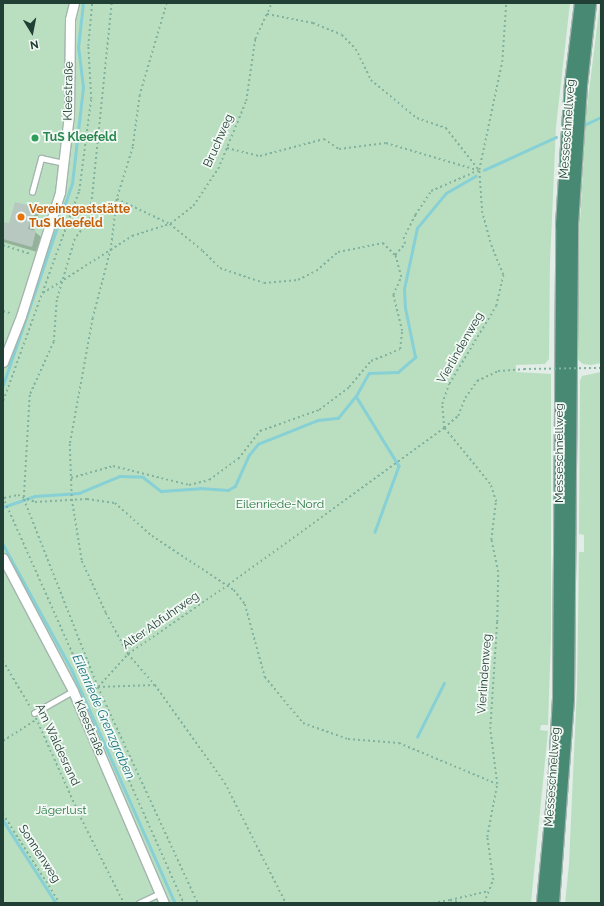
<!DOCTYPE html>
<meta charset="utf-8">
<style>
body{margin:0}
#map{position:relative;width:604px;height:906px;overflow:hidden;background:#e2ede7;font-family:Raleway,sans-serif}
div>[style]{position:absolute}
.green>*{inset:0;background:#badfc0}
.shadow>*{inset:0;background:#0003}
.stream>*{height:2.5px;margin:-1.25px;padding:0 1.25px;transform-origin:1.25px;border-radius:1.25px;background:#87d0d5}
.building>*{inset:0;background:#b7c8c0}
.path>*{height:1.5px;margin-top:-0.75px;transform-origin:0;background:repeating-linear-gradient(90deg,#81b29e 0 2px,transparent 0 5px)}
.roads{filter:drop-shadow(1px 0 #a4b5ae) drop-shadow(-1px 0 #a4b5ae) drop-shadow(0 1px #a4b5ae) drop-shadow(0 -1px #a4b5ae)}
.service>*{height:4.5px;margin:-2.25px;padding:0 2.25px;transform-origin:2.25px;border-radius:2.25px;background:#fff}
.minor>*{height:9px;margin:-4.5px;padding:0 4.5px;transform-origin:4.5px;border-radius:4.5px;background:#fff}
.trunk>*{height:12px;margin:-6px;padding:0 6px;transform-origin:6px;border-radius:6px;background:#488974}
.path-bridge>*{height:1.5px;margin-top:-0.75px;transform-origin:0;background:repeating-linear-gradient(90deg,#81b29e 0 2px,transparent 0 5px)}
.dots>*{width:11px;height:11px;translate:-50% -50%;box-sizing:border-box;border:2px solid #f3f9f5;border-radius:50%}
span{translate:-50% -50%;white-space:nowrap;text-align:center;line-height:1.15;-webkit-text-stroke:3.5px #f3f9f5;paint-order:stroke}
.street-label{font-size:12px;color:#213f34}
.leisure-label{font-size:12px;color:#27864d;font-weight:700}
.left{translate:0 -50%;text-align:left}
.food-label{font-size:12px;color:#c56008;font-weight:700}
.park-label{font-size:12px;color:#297840}
.water-label{font-size:13px;color:#18767e;font-style:italic}
.frame{position:absolute;inset:0;border:4px solid #213f34;pointer-events:none}
.north{position:absolute;left:12px;top:12px;width:40px;height:40px;-webkit-text-stroke:3px #f3f9f5;paint-order:stroke;rotate:170deg;font-size:11px;font-weight:700;line-height:16px;text-align:center;color:#213f34}
.north::after{content:'';display:block;margin:auto;width:14px;height:18px;background:#213f34;clip-path:polygon(50% 0,100% 100%,50% 72%,0 100%)}
</style>
<div id="map">
<div class="green">
<div style="clip-path:polygon(3px 3px,570px 3px,556px 127px,550px 263px,549px 359px,545px 364px,516px 365px,516px 372px,551px 374px,551px 637px,548px 725px,541px 725px,540px 730px,548px 731px,531px 903px,3px 903px)"></div>
<div style="clip-path:polygon(600px 3px,601px 363px,591px 365px,583px 364px,577px 359px,577px 275px,586px 115px)"></div>
<div style="clip-path:polygon(601px 372px,601px 903px,565px 903px,569px 864px,577px 687px,579px 552px,584px 552px,584px 535px,579px 534px,580px 381px,582px 376px)"></div>
</div>
<div class="shadow">
<div style="clip-path:polygon(34px 208px,39px 213px,34px 231px,41px 237px,37px 252px,3px 242px,3px 223px,9px 224px)"></div>
</div>
<div class="stream">
<div style="left:584px;top:125px;width:19px;rotate:-25deg"></div>
<div style="left:484px;top:170px;width:79px;rotate:-24.6deg"></div>
<div style="left:3px;top:385px;width:213px;rotate:-71.1deg"></div>
<div style="left:72px;top:184px;width:98px;rotate:-83.5deg"></div>
<div style="left:83px;top:87px;width:39px;rotate:-97deg"></div>
<div style="left:78px;top:48px;width:45px;rotate:-83.7deg"></div>
<div style="left:356px;top:396px;width:82px;rotate:58.4deg"></div>
<div style="left:399px;top:466px;width:70px;rotate:110deg"></div>
<div style="left:3px;top:507px;width:34px;rotate:-19deg"></div>
<div style="left:35px;top:496px;width:44px;rotate:-3.9deg"></div>
<div style="left:79px;top:493px;width:44px;rotate:-22.5deg"></div>
<div style="left:120px;top:476px;width:23px;rotate:2deg"></div>
<div style="left:143px;top:477px;width:23px;rotate:38deg"></div>
<div style="left:161px;top:491px;width:39px;rotate:-4deg"></div>
<div style="left:200px;top:488px;width:28px;rotate:4deg"></div>
<div style="left:228px;top:490px;width:8px;rotate:-30deg"></div>
<div style="left:235px;top:486px;width:34px;rotate:-66deg"></div>
<div style="left:249px;top:455px;width:14px;rotate:-51deg"></div>
<div style="left:258px;top:444px;width:65px;rotate:-21.8deg"></div>
<div style="left:318px;top:420px;width:20px;rotate:-6deg"></div>
<div style="left:338px;top:418px;width:28px;rotate:-51deg"></div>
<div style="left:356px;top:396px;width:26px;rotate:-61deg"></div>
<div style="left:369px;top:373px;width:29px;rotate:-2deg"></div>
<div style="left:398px;top:372px;width:23px;rotate:-41deg"></div>
<div style="left:415px;top:357px;width:50px;rotate:-101.5deg"></div>
<div style="left:405px;top:308px;width:19px;rotate:-93deg"></div>
<div style="left:404px;top:289px;width:62px;rotate:-78deg"></div>
<div style="left:417px;top:228px;width:45px;rotate:-50.4deg"></div>
<div style="left:446px;top:193px;width:34px;rotate:-30deg"></div>
<div style="left:3px;top:544px;width:141px;rotate:61.3deg"></div>
<div style="left:71px;top:668px;width:257px;rotate:66.1deg"></div>
<div style="left:417px;top:737px;width:60px;rotate:-63.4deg"></div>
<div style="left:3px;top:820px;width:98px;rotate:57.4deg"></div>
</div>
<div class="building">
<div style="clip-path:polygon(15px 202px,35px 207px,28px 229px,36px 231px,32px 247px,3px 239px,3px 222px,9px 223px)"></div>
</div>
<div class="path">
<div style="left:112px;top:3px;width:217px;rotate:95.8deg"></div>
<div style="left:90px;top:219px;width:25px;rotate:127deg"></div>
<div style="left:75px;top:239px;width:64px;rotate:106.4deg"></div>
<div style="left:57px;top:300px;width:42px;rotate:94.1deg"></div>
<div style="left:54px;top:342px;width:58px;rotate:114.4deg"></div>
<div style="left:30px;top:395px;width:104px;rotate:93.3deg"></div>
<div style="left:24px;top:499px;width:202px;rotate:68.5deg"></div>
<div style="left:98px;top:687px;width:238px;rotate:65.2deg"></div>
<div style="left:161px;top:3px;width:5px;rotate:22deg"></div>
<div style="left:167px;top:3px;width:96px;rotate:106.4deg"></div>
<div style="left:140px;top:95px;width:52px;rotate:97.7deg"></div>
<div style="left:133px;top:147px;width:54px;rotate:107.1deg"></div>
<div style="left:117px;top:199px;width:50px;rotate:96.8deg"></div>
<div style="left:111px;top:249px;width:71px;rotate:104.6deg"></div>
<div style="left:93px;top:318px;width:128px;rotate:100.3deg"></div>
<div style="left:70px;top:444px;width:55px;rotate:87.9deg"></div>
<div style="left:72px;top:499px;width:63px;rotate:80.8deg"></div>
<div style="left:82px;top:561px;width:57px;rotate:65.2deg"></div>
<div style="left:106px;top:613px;width:47px;rotate:61.8deg"></div>
<div style="left:128px;top:654px;width:41px;rotate:48.9deg"></div>
<div style="left:155px;top:685px;width:120px;rotate:54.5deg"></div>
<div style="left:225px;top:783px;width:135px;rotate:63.1deg"></div>
<div style="left:267px;top:14px;width:47px;rotate:11.1deg"></div>
<div style="left:313px;top:23px;width:31px;rotate:22deg"></div>
<div style="left:342px;top:35px;width:20px;rotate:45deg"></div>
<div style="left:356px;top:49px;width:34px;rotate:64deg"></div>
<div style="left:371px;top:80px;width:60px;rotate:39.6deg"></div>
<div style="left:417px;top:118px;width:31px;rotate:19deg"></div>
<div style="left:446px;top:128px;width:53px;rotate:51.8deg"></div>
<div style="left:227px;top:148px;width:34px;rotate:14deg"></div>
<div style="left:260px;top:156px;width:66px;rotate:-14.9deg"></div>
<div style="left:324px;top:139px;width:18px;rotate:34deg"></div>
<div style="left:339px;top:149px;width:47px;rotate:-7.3deg"></div>
<div style="left:386px;top:143px;width:95px;rotate:16.5deg"></div>
<div style="left:117px;top:199px;width:59px;rotate:25.3deg"></div>
<div style="left:170px;top:224px;width:43px;rotate:39.3deg"></div>
<div style="left:203px;top:251px;width:24px;rotate:45deg"></div>
<div style="left:220px;top:268px;width:46px;rotate:18.8deg"></div>
<div style="left:264px;top:283px;width:34px;rotate:-5deg"></div>
<div style="left:298px;top:280px;width:20px;rotate:-27deg"></div>
<div style="left:316px;top:271px;width:29px;rotate:-41deg"></div>
<div style="left:338px;top:252px;width:46px;rotate:-11.3deg"></div>
<div style="left:383px;top:243px;width:17px;rotate:45deg"></div>
<div style="left:3px;top:245px;width:29px;rotate:18deg"></div>
<div style="left:43px;top:293px;width:106px;rotate:-32.6deg"></div>
<div style="left:132px;top:236px;width:40px;rotate:-18deg"></div>
<div style="left:170px;top:224px;width:29px;rotate:-38deg"></div>
<div style="left:193px;top:206px;width:45px;rotate:-56deg"></div>
<div style="left:218px;top:169px;width:74px;rotate:-67.6deg"></div>
<div style="left:246px;top:101px;width:63px;rotate:-81.7deg"></div>
<div style="left:255px;top:39px;width:40px;rotate:-65deg"></div>
<div style="left:3px;top:311px;width:10px;rotate:17deg"></div>
<div style="left:594px;top:368px;width:7px"></div>
<div style="left:3px;top:401px;width:223px;rotate:-70.1deg"></div>
<div style="left:79px;top:191px;width:93px;rotate:-82.6deg"></div>
<div style="left:91px;top:99px;width:53px;rotate:-93.2deg"></div>
<div style="left:88px;top:46px;width:43px;rotate:-84.7deg"></div>
<div style="left:71px;top:478px;width:44px;rotate:-15.9deg"></div>
<div style="left:113px;top:466px;width:78px;rotate:14deg"></div>
<div style="left:189px;top:485px;width:21px;rotate:-14deg"></div>
<div style="left:209px;top:480px;width:36px;rotate:-36deg"></div>
<div style="left:238px;top:459px;width:36px;rotate:-52deg"></div>
<div style="left:260px;top:431px;width:63px;rotate:-19.6deg"></div>
<div style="left:319px;top:410px;width:38px;rotate:-37deg"></div>
<div style="left:349px;top:387px;width:34px;rotate:-50deg"></div>
<div style="left:371px;top:361px;width:31px;rotate:-22deg"></div>
<div style="left:400px;top:349px;width:18px;rotate:-84deg"></div>
<div style="left:402px;top:331px;width:37px;rotate:-104deg"></div>
<div style="left:393px;top:295px;width:20px;rotate:-66deg"></div>
<div style="left:401px;top:277px;width:23px;rotate:-105deg"></div>
<div style="left:395px;top:255px;width:15px;rotate:-48deg"></div>
<div style="left:405px;top:244px;width:5px;rotate:-112deg"></div>
<div style="left:403px;top:239px;width:27px;rotate:-63deg"></div>
<div style="left:415px;top:215px;width:29px;rotate:-56deg"></div>
<div style="left:431px;top:191px;width:52px;rotate:-23.6deg"></div>
<div style="left:3px;top:497px;width:445px;rotate:66deg"></div>
<div style="left:4px;top:498px;width:14px;rotate:-12deg"></div>
<div style="left:18px;top:495px;width:18px;rotate:22deg"></div>
<div style="left:35px;top:502px;width:52px;rotate:-3.3deg"></div>
<div style="left:87px;top:499px;width:28px;rotate:8deg"></div>
<div style="left:115px;top:503px;width:50px;rotate:41.7deg"></div>
<div style="left:152px;top:536px;width:98px;rotate:33.4deg"></div>
<div style="left:234px;top:590px;width:18px;rotate:52deg"></div>
<div style="left:245px;top:604px;width:76px;rotate:74.7deg"></div>
<div style="left:265px;top:677px;width:60px;rotate:50.4deg"></div>
<div style="left:303px;top:723px;width:48px;rotate:19.6deg"></div>
<div style="left:348px;top:739px;width:51px;rotate:4.5deg"></div>
<div style="left:399px;top:743px;width:106px;rotate:22.7deg"></div>
<div style="left:3px;top:661px;width:55px;rotate:59.2deg"></div>
<div style="left:98px;top:687px;width:56px;rotate:-2deg"></div>
<div style="left:90px;top:691px;width:9px;rotate:-27deg"></div>
<div style="left:98px;top:687px;width:45px;rotate:-47.7deg"></div>
<div style="left:128px;top:654px;width:121px;rotate:-34.6deg"></div>
<div style="left:228px;top:585px;width:267px;rotate:-36deg"></div>
<div style="left:444px;top:428px;width:18px;rotate:-41deg"></div>
<div style="left:458px;top:416px;width:19px;rotate:-69deg"></div>
<div style="left:465px;top:398px;width:21px;rotate:-55deg"></div>
<div style="left:477px;top:381px;width:23px;rotate:-25deg"></div>
<div style="left:498px;top:371px;width:26px;rotate:-4deg"></div>
<div style="left:36px;top:718px;width:110px;rotate:65.8deg"></div>
<div style="left:81px;top:818px;width:95px;rotate:63.2deg"></div>
<div style="left:3px;top:741px;width:40px;rotate:-32.9deg"></div>
<div style="left:3px;top:814px;width:106px;rotate:57.4deg"></div>
<div style="left:450px;top:900px;width:40px;rotate:-13deg"></div>
<div style="left:433px;top:903px;width:17px;rotate:-10deg"></div>
<div style="left:450px;top:900px;width:12px;rotate:14deg"></div>
<div style="left:484px;top:903px;width:25px;rotate:-69deg"></div>
<div style="left:493px;top:880px;width:43px;rotate:-97.9deg"></div>
<div style="left:487px;top:837px;width:54px;rotate:-79.3deg"></div>
<div style="left:497px;top:784px;width:55px;rotate:-97.3deg"></div>
<div style="left:490px;top:729px;width:107px;rotate:-86.3deg"></div>
<div style="left:497px;top:622px;width:50px;rotate:-88.9deg"></div>
<div style="left:498px;top:572px;width:33px;rotate:-102deg"></div>
<div style="left:491px;top:540px;width:38px;rotate:-83deg"></div>
<div style="left:496px;top:502px;width:19px;rotate:-108deg"></div>
<div style="left:490px;top:484px;width:72px;rotate:-129.4deg"></div>
<div style="left:444px;top:428px;width:24px;rotate:-95deg"></div>
<div style="left:442px;top:404px;width:21px;rotate:-71deg"></div>
<div style="left:449px;top:384px;width:91px;rotate:-58.9deg"></div>
<div style="left:496px;top:306px;width:32px;rotate:-77deg"></div>
<div style="left:503px;top:275px;width:35px;rotate:-112deg"></div>
<div style="left:490px;top:242px;width:30px;rotate:-105deg"></div>
<div style="left:482px;top:213px;width:43px;rotate:-94deg"></div>
<div style="left:479px;top:170px;width:110px;rotate:-78deg"></div>
<div style="left:502px;top:62px;width:59px;rotate:-86.1deg"></div>
</div>
<div class="roads">
<div class="service">
<div style="left:32px;top:192px;width:35px;rotate:-75deg"></div>
<div style="left:41px;top:158px;width:24px;rotate:12deg"></div>
<div style="left:34px;top:713px;width:45px;rotate:-29.4deg"></div>
<div style="left:139px;top:903px;width:23px;rotate:-25deg"></div>
</div>
<div class="minor">
<div style="left:3px;top:362px;width:49px;rotate:-68.6deg"></div>
<div style="left:21px;top:316px;width:130px;rotate:-72.5deg"></div>
<div style="left:60px;top:192px;width:79px;rotate:-83.4deg"></div>
<div style="left:69px;top:114px;width:95px;rotate:-89.4deg"></div>
<div style="left:70px;top:19px;width:16px;rotate:-76deg"></div>
<div style="left:3px;top:558px;width:150px;rotate:62.2deg"></div>
<div style="left:73px;top:691px;width:231px;rotate:66.8deg"></div>
</div>
<div class="trunk">
<div style="left:543px;top:903px;width:116px;rotate:-84.5deg"></div>
<div style="left:554px;top:788px;width:90px;rotate:-86.8deg"></div>
<div style="left:559px;top:698px;width:472px;rotate:-89.6deg"></div>
<div style="left:562px;top:226px;width:142px;rotate:-86.4deg"></div>
<div style="left:571px;top:84px;width:82px;rotate:-83deg"></div>
<div style="left:553px;top:903px;width:205px;rotate:-85.8deg"></div>
<div style="left:568px;top:699px;width:474px;rotate:-89.5deg"></div>
<div style="left:572px;top:225px;width:140px;rotate:-86.3deg"></div>
<div style="left:581px;top:85px;width:82px;rotate:-83.7deg"></div>
</div>
</div>
<div class="path-bridge">
<div style="left:524px;top:369px;width:70px;rotate:-0.8deg"></div>
</div>
<div class="dots">
<div style="left:35px;top:138px;background:#2e9e5b"></div>
<div style="left:21px;top:217px;background:#e8710a"></div>
</div>
<div class="street-label">
<span style="left:69px;top:91px;rotate:-89deg">Kleestraße</span>
<span style="left:568px;top:129px;rotate:-86deg">Messeschnellweg</span>
<span style="left:219px;top:141px;rotate:-66deg">Bruchweg</span>
<span style="left:461px;top:348px;rotate:-60deg">Vierlindenweg</span>
<span style="left:560px;top:453px;rotate:-90deg">Messeschnellweg</span>
<span style="left:161px;top:621px;rotate:-35deg">Alter Abfuhrweg</span>
<span style="left:485px;top:674px;rotate:-86deg">Vierlindenweg</span>
<span style="left:89px;top:728px;rotate:67deg">Kleestraße</span>
<span style="left:57px;top:745px;rotate:65deg">Am Waldesrand</span>
<span style="left:553px;top:777px;rotate:-86deg">Messeschnellweg</span>
<span style="left:39px;top:854px;rotate:57deg">Sonnenweg</span>
</div>
<div class="leisure-label">
<span class="left" style="left:43px;top:138px">TuS Kleefeld</span>
</div>
<div class="food-label">
<span class="left" style="left:29px;top:217px">Vereinsgaststätte<br>TuS Kleefeld</span>
</div>
<div class="park-label">
<span style="left:280px;top:505px">Eilenriede-Nord</span>
<span style="left:61px;top:811px">Jägerlust</span>
</div>
<div class="water-label">
<span style="left:103px;top:717px;rotate:66deg">Eilenriede Grenzgraben</span>
</div>
<div class="frame"></div>
<div class="north">N</div>
</div>
